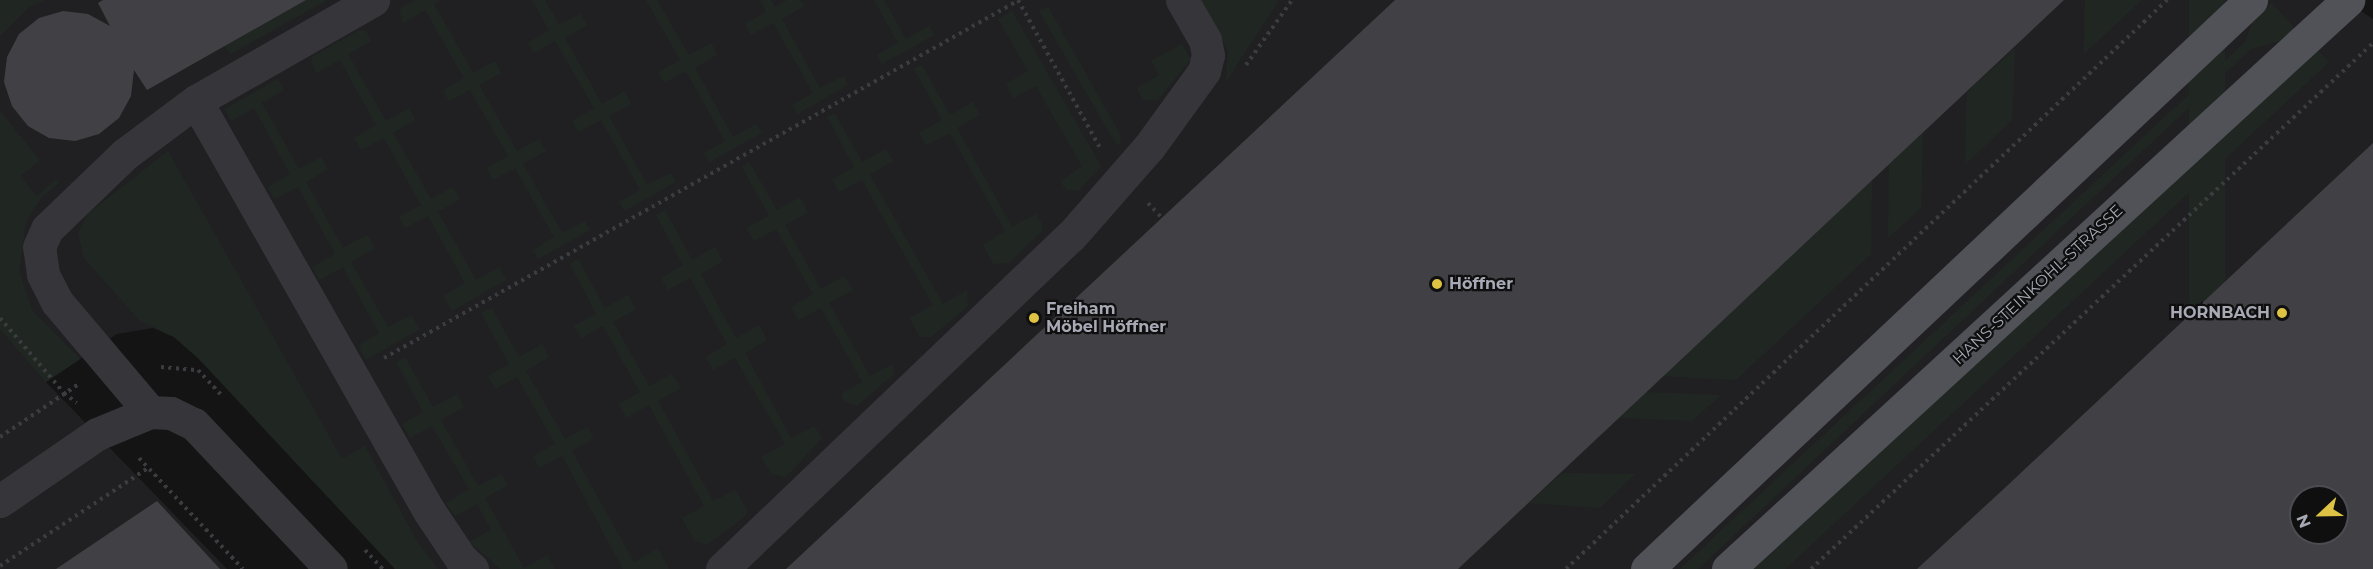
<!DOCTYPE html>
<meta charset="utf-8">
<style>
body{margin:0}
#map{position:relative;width:2373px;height:569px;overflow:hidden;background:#141415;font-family:Montserrat,sans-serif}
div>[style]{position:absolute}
.built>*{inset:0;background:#202022}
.green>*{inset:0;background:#202722;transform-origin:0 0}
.building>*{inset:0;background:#414145}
.path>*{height:4px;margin-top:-2px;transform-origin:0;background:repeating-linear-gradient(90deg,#3b3c40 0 3px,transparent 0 7.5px)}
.minor>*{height:33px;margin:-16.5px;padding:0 16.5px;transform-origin:16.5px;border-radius:16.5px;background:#35353a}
.major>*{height:33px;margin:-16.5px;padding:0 16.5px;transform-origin:16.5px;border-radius:16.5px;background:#515258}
.dots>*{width:16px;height:16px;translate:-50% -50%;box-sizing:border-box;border:3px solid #0f0f10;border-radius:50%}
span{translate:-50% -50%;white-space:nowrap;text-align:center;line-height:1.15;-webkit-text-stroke:4.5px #0f0f10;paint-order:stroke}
.poi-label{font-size:16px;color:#a7a9b4;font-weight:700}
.left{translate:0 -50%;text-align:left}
.right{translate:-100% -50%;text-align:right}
.street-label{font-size:16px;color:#a7a9b4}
.north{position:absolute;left:2289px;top:485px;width:60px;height:60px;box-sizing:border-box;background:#0f0f10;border:2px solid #4c4d52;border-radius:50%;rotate:248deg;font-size:16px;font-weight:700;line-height:24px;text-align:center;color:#a7a9b4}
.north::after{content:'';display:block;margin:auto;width:21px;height:27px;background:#ddc243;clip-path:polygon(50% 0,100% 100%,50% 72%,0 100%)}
</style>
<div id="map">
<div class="built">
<div style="clip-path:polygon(evenodd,0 0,2345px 0,2373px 19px,2373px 569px,395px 569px,199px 359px,174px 337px,153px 328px,117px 334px,46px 382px,227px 569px,0 569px,0 0,2301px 497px,2337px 497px,2337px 533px,2301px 533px,2301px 497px)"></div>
</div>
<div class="green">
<div style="clip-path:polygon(0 0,44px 0,29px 7px,0 36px)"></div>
<div style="clip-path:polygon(306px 0,327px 0,231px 54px,224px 46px)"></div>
<div style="clip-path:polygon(415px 0,441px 0,434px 4px,473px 73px,495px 61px,501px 73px,479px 85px,517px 151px,539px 139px,546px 151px,523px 164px,562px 233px,585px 221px,590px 230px,538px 259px,533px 250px,554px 237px,515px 168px,493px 180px,487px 168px,508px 156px,470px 90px,449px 101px,443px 90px,464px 78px,425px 10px,403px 23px,399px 9px)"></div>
<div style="clip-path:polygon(532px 0,545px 0,559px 25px,580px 14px,587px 25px,565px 38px,602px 104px,625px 91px,631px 104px,609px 116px,647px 185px,671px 173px,676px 182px,624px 211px,619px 202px,640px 190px,601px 120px,578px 132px,572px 121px,594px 108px,555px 41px,534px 53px,528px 43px,549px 30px)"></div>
<div style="clip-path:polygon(646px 0,657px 0,689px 55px,711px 43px,717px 55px,695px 68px,733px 137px,757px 124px,762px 133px,709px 162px,704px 153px,725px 141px,686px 71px,664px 83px,658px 72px,680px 60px)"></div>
<div style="clip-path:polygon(760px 0,771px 0,775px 7px,787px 0,800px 0,804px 6px,782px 19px,820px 88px,844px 76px,848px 85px,797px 114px,792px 105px,813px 93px,773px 23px,751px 35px,745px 24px,766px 12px)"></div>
<div style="clip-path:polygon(874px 0,884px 0,906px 39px,929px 26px,934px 35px,882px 64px,877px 55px,898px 43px)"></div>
<div style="clip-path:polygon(1201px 0,1279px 0,1226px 82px,1228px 51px)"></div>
<div style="clip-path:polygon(2085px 0,2142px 0,2084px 54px)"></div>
<div style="left:2189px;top:0;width:36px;height:833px"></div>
<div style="clip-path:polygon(2272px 3px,2296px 30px,2283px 40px,2251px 49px,1698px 569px,1680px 569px,2245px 42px,2252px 23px)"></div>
<div style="clip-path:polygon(1048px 7px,1119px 132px,1121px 142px,1117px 146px,1039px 11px)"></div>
<div style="clip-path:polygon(1012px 11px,1101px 166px,1078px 191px,1067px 190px,1060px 182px,1082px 166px,1036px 86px,1013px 98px,1006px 84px,1028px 71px,998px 19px)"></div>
<div style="clip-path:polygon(357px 31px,366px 31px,371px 41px,348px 54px,386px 121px,409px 108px,415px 120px,393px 133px,431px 199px,453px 187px,460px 199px,438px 212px,476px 280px,499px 267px,506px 280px,452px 311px,444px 296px,465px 283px,428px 216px,405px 228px,399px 217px,421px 205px,384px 138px,361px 150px,354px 138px,376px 125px,340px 60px,316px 73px,311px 62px,312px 57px)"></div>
<div style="clip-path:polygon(1182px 44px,1191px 59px,1158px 100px,1143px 100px,1137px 88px,1159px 75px,1151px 61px)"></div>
<div style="left:2314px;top:46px;width:22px;height:766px;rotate:47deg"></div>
<div style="clip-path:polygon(2015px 48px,2012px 120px,1965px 165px,1967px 92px)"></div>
<div style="clip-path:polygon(922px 65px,950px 115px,973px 102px,980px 115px,957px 128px,1012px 227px,1036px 214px,1042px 224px,1042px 231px,1009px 263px,993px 264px,983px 245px,1005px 231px,950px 133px,926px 145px,919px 133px,942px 120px,914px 69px)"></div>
<div style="clip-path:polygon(278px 79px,284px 90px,262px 103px,299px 169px,321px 157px,328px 169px,306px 182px,343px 248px,367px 235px,375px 248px,351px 262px,388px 327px,411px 315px,420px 329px,366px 360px,358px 346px,379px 333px,343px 267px,319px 280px,312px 267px,335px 254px,298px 187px,274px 199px,268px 187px,290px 174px,254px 108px,231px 121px,225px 109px)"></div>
<div style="clip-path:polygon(0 111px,40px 160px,20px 176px,37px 196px,56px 179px,59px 183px,41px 198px,26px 222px,19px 271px,32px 310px,80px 359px,46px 382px,0 329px)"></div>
<div style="clip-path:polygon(835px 113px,862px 162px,886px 149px,893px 161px,870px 175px,943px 304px,967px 290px,968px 306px,931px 337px,920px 337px,910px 318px,933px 305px,862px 180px,839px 192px,832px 180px,854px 167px,827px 117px)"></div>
<div style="clip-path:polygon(1923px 132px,1921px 208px,1888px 238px,1889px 165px)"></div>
<div style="clip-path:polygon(168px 151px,342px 459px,365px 446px,418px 543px,438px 569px,395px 569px,199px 359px,174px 337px,139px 320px,84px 258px,78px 233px,88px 214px)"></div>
<div style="clip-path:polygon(749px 162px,777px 210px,800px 197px,808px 212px,785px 225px,821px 289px,845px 276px,853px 290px,829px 303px,870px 376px,893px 364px,894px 374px,857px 406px,845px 402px,841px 394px,862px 382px,821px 308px,798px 320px,791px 307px,813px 294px,776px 229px,754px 241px,746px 228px,769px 216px,742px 167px)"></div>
<div style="clip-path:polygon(1872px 180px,1871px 254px,1736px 380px,1662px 376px)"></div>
<div style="clip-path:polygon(665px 210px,692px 260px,715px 247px,723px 261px,701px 274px,736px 338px,759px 325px,767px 340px,745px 353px,791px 438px,814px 426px,822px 438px,786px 477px,771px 474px,761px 457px,785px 444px,735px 358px,713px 370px,706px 357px,727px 344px,690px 278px,668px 290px,661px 278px,683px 265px,656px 215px)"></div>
<div style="clip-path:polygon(578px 259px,605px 308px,628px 295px,636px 309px,613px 322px,649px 386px,672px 374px,681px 388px,658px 401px,713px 501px,736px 490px,747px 510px,746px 515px,707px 545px,694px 540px,682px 518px,704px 506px,649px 405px,626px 418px,619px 404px,640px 392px,603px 326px,581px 338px,574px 326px,596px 314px,570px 264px)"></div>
<div style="clip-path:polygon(492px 308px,519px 357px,542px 344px,549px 357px,526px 371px,565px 439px,587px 427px,594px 438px,572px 451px,634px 562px,658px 548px,669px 569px,623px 569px,562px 456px,539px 468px,533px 456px,555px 444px,517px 377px,495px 389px,488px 376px,509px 364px,481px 313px)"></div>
<div style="clip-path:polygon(405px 357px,433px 407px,457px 394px,464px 407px,441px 420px,478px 486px,501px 474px,508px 485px,485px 498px,524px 568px,547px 555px,555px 569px,501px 569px,469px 542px,491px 530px,477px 504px,455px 516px,446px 503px,469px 489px,432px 426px,410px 438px,402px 424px,423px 412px,396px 362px)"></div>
<div style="clip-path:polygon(1646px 392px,1721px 395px,1692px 421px,1619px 418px)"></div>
<div style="clip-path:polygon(1562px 473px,1635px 474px,1600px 508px,1529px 503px)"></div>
</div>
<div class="building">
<div style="clip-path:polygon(103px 0,306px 0,147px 90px,134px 70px,131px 96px,119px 118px,99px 134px,75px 141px,49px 138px,28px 126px,12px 106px,4px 82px,7px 57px,19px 34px,39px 18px,63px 11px,88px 14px,110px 26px,98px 3px)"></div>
<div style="clip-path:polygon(1395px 0,2064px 0,1458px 569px,786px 569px)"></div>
<div style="clip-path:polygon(evenodd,2373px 143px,2373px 569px,1917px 569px,2009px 484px,2373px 143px,2301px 497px,2337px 497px,2337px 533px,2301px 533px,2301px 497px)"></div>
<div style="clip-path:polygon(157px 501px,220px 569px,56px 569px)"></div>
</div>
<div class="path">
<div style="left:1018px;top:0;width:169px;rotate:61deg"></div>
<div style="left:1246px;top:65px;width:80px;rotate:-54.7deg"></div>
<div style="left:1148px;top:203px;width:21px;rotate:47deg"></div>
<div style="left:0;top:318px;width:99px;rotate:49.5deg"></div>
<div style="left:64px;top:393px;width:16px;rotate:38deg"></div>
<div style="left:384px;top:358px;width:729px;rotate:-29.41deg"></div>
<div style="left:161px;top:367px;width:37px;rotate:5deg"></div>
<div style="left:198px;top:370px;width:34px;rotate:47deg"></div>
<div style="left:0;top:437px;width:95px;rotate:-33.9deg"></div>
<div style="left:139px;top:458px;width:152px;rotate:46.9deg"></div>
<div style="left:365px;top:550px;width:26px;rotate:47deg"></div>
<div style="left:0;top:566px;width:178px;rotate:-33.5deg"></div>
<div style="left:1566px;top:569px;width:828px;rotate:-43.43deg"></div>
<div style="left:1811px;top:569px;width:770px;rotate:-43.1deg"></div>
</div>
<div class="minor">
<div style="left:196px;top:101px;width:472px;rotate:60.4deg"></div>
<div style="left:429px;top:511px;width:58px;rotate:56.3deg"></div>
<div style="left:461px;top:559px;width:15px;rotate:42deg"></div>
<div style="left:150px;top:412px;width:144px;rotate:-130.2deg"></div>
<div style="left:57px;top:302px;width:31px;rotate:-117deg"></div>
<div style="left:43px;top:274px;width:27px;rotate:-98deg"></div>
<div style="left:39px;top:247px;width:20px;rotate:-66deg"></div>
<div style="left:47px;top:229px;width:108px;rotate:-43.9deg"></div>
<div style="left:125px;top:154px;width:89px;rotate:-36.7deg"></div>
<div style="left:196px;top:101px;width:204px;rotate:-29.7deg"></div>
<div style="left:0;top:501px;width:118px;rotate:-34.6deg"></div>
<div style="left:97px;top:434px;width:57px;rotate:-22.5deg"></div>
<div style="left:150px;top:412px;width:21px;rotate:3deg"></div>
<div style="left:171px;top:413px;width:25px;rotate:26deg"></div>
<div style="left:194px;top:424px;width:199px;rotate:46.6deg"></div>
<div style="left:722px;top:569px;width:482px;rotate:-43.7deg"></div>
<div style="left:1071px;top:236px;width:118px;rotate:-48.8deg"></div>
<div style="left:1149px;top:147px;width:94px;rotate:-54.1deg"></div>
<div style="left:1204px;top:71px;width:16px;rotate:-76deg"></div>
<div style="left:1208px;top:55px;width:15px;rotate:-101deg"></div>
<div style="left:1205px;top:40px;width:46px;rotate:-119.9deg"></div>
</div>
<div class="major">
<div style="left:1647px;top:569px;width:830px;rotate:-43.29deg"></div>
<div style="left:1728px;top:569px;width:842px;rotate:-42.54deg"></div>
</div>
<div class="dots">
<div style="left:1437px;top:284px;background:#ddc243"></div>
<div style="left:2282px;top:313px;background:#ddc243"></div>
<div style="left:1034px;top:318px;background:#ddc243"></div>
</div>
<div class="poi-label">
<span class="left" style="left:1449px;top:284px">Höffner</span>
<span class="left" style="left:1046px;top:318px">Freiham<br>Möbel Höffner</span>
<span class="right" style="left:2270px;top:313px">HORNBACH</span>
</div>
<div class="street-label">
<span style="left:2038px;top:285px;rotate:-43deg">HANS-STEINKOHL-STRASSE</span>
</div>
<div class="north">N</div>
</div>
